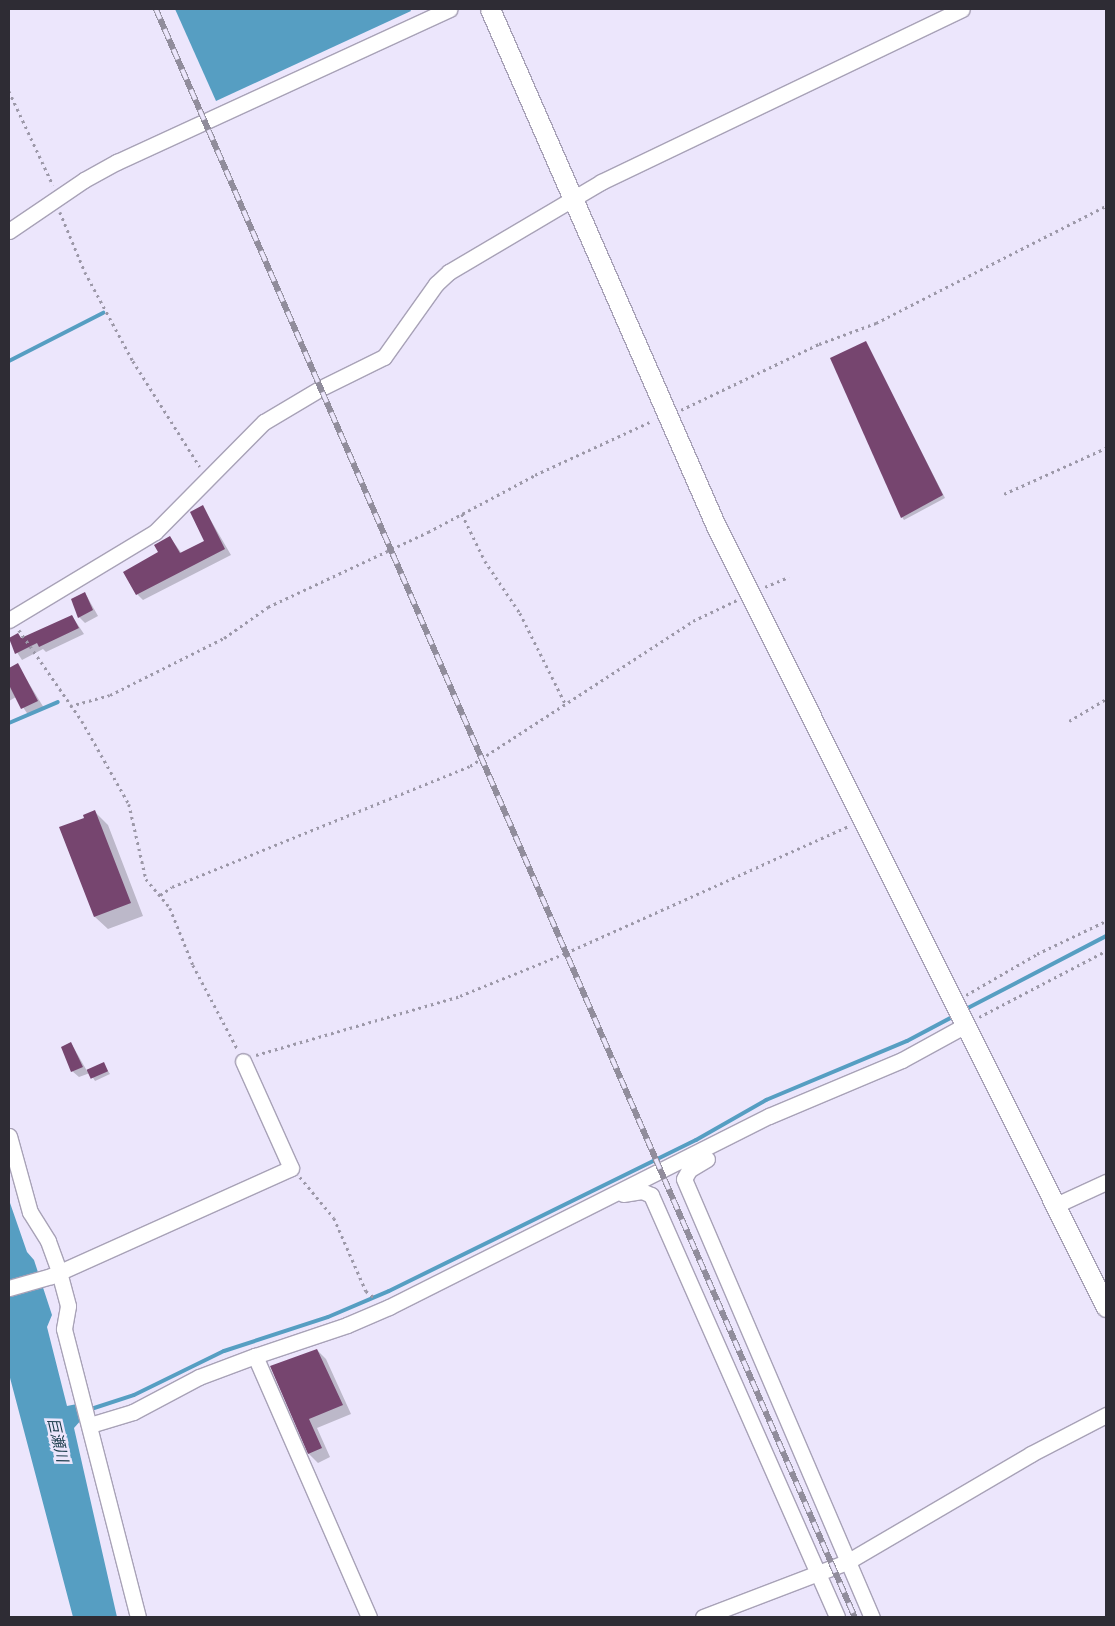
<!DOCTYPE html>
<meta charset="utf-8">
<style>
body{margin:0}
#map{position:relative;width:1115px;height:1626px;overflow:hidden;background:#ece6fc;font-family:"Fira Sans","Noto Sans JP",sans-serif}
div>[style]{position:absolute}
.water>*{inset:0;background:#569ec2}
.shadow>*{inset:0;background:#0003}
.stream>*{height:4px;margin:-2px;padding:0 2px;transform-origin:2px;border-radius:2px;background:#569ec2}
.building>*{inset:0;background:#76456f;transform-origin:0 0}
.path>*{height:2.5px;margin-top:-1.25px;transform-origin:0;background:repeating-linear-gradient(90deg,#9c98a8 0 2.5px,transparent 0 6.5px)}
.roads{filter:drop-shadow(1px 0 #a8a2b7) drop-shadow(-1px 0 #a8a2b7) drop-shadow(0 1px #a8a2b7) drop-shadow(0 -1px #a8a2b7)}
.minor>*{height:15px;margin:-7.5px;padding:0 7.5px;transform-origin:7.5px;border-radius:7.5px;background:#fff}
.tertiary>*{height:19px;margin:-9.5px;padding:0 9.5px;transform-origin:9.5px;border-radius:9.5px;background:#fff}
.rail>*{height:5.5px;margin-top:-2.75px;transform-origin:0;background:repeating-linear-gradient(90deg,#ece6fc 0 11px,#918d9c 0 22px);box-sizing:border-box;border-block:1px solid #918d9c}
span{translate:-50% -50%;white-space:nowrap;text-align:center;line-height:1.15;-webkit-text-stroke:5px #ece6fc;paint-order:stroke}
.water-label{font-size:15px;color:#163747;font-style:italic}
.frame{position:absolute;inset:0;border:10px solid #2e2c34;pointer-events:none}
</style>
<div id="map">
<div class="water">
<div style="clip-path:polygon(175px 9px,410px 9px,411px 11px,216px 101px)"></div>
<div style="clip-path:polygon(9px 1200px,27px 1252px,34px 1260px,52px 1315px,47px 1327px,67px 1406px,77px 1404px,82px 1419px,74px 1428px,117px 1617px,73px 1617px,9px 1374px)"></div>
</div>
<div class="shadow">
<div style="clip-path:polygon(866px 343px,945px 498px,904px 520px,902px 517px)"></div>
<div style="clip-path:polygon(203px 507px,231px 555px,143px 600px,137px 594px,170px 537px,182px 554px,205px 542px)"></div>
<div style="clip-path:polygon(85px 593px,98px 616px,85px 623px,79px 617px)"></div>
<div style="clip-path:polygon(72px 616px,84px 634px,46px 652px,43px 649px,22px 660px,9px 640px,18px 635px,22px 639px)"></div>
<div style="clip-path:polygon(17px 664px,44px 708px,29px 716px,16px 697px,9px 701px,9px 669px)"></div>
<div style="clip-path:polygon(95px 812px,108px 825px,143px 916px,108px 929px,95px 917px,60px 828px,86px 819px)"></div>
<div style="clip-path:polygon(71px 1043px,87px 1071px,103px 1063px,110px 1074px,95px 1081px,90px 1073px,79px 1077px,72px 1071px)"></div>
<div style="clip-path:polygon(317px 1350px,326px 1359px,351px 1414px,317px 1428px,330px 1457px,318px 1463px,309px 1454px,271px 1367px)"></div>
</div>
<div class="stream">
<div style="left:9px;top:361px;width:106px;rotate:-27.1deg"></div>
<div style="left:9px;top:723px;width:53px;rotate:-23.2deg"></div>
<div style="left:964px;top:1010px;width:160px;rotate:-27.5deg"></div>
<div style="left:88px;top:1410px;width:48px;rotate:-18.1deg"></div>
<div style="left:134px;top:1395px;width:100px;rotate:-26.1deg"></div>
<div style="left:224px;top:1351px;width:109px;rotate:-18.1deg"></div>
<div style="left:328px;top:1317px;width:66px;rotate:-23.1deg"></div>
<div style="left:389px;top:1291px;width:342px;rotate:-26.2deg"></div>
<div style="left:696px;top:1140px;width:81px;rotate:-29.7deg"></div>
<div style="left:766px;top:1100px;width:153px;rotate:-22.7deg"></div>
<div style="left:907px;top:1041px;width:53px;rotate:-28deg"></div>
</div>
<div class="building">
<div style="clip-path:polygon(866px 341px,943px 495px,901px 518px,830px 358px)"></div>
<div style="clip-path:polygon(203px 505px,225px 549px,136px 595px,123px 572px,158px 552px,154px 545px,170px 536px,180px 553px,204px 541px,190px 512px)"></div>
<div style="clip-path:polygon(85px 592px,93px 610px,78px 618px,71px 599px)"></div>
<div style="clip-path:polygon(72px 615px,79px 628px,39px 647px,37px 643px,15px 654px,9px 638px,18px 633px,21px 638px)"></div>
<div style="clip-path:polygon(18px 663px,38px 701px,21px 709px,9px 685px,9px 668px)"></div>
<div style="clip-path:polygon(95px 810px,131px 903px,94px 917px,59px 827px,84px 818px,83px 815px)"></div>
<div style="clip-path:polygon(71px 1042px,83px 1067px,71px 1072px,61px 1047px)"></div>
<div style="left:104px;top:1062px;width:10px;height:19px;rotate:66deg"></div>
<div style="clip-path:polygon(317px 1349px,343px 1405px,309px 1419px,322px 1448px,308px 1454px,270px 1366px)"></div>
</div>
<div class="path">
<div style="left:9px;top:91px;width:104px;rotate:64.9deg"></div>
<div style="left:60px;top:212px;width:65px;rotate:67.4deg"></div>
<div style="left:85px;top:272px;width:101px;rotate:61.7deg"></div>
<div style="left:133px;top:361px;width:125px;rotate:57.7deg"></div>
<div style="left:681px;top:410px;width:153px;rotate:-25.6deg"></div>
<div style="left:819px;top:344px;width:61px;rotate:-20.2deg"></div>
<div style="left:876px;top:323px;width:258px;rotate:-27deg"></div>
<div style="left:1004px;top:494px;width:112px;rotate:-24.3deg"></div>
<div style="left:462px;top:514px;width:52px;rotate:63.9deg"></div>
<div style="left:485px;top:561px;width:63px;rotate:56.1deg"></div>
<div style="left:520px;top:613px;width:101px;rotate:63.4deg"></div>
<div style="left:765px;top:587px;width:26px;rotate:-23deg"></div>
<div style="left:19px;top:630px;width:111px;rotate:55.3deg"></div>
<div style="left:82px;top:721px;width:95px;rotate:60.5deg"></div>
<div style="left:129px;top:804px;width:77px;rotate:77.2deg"></div>
<div style="left:146px;top:879px;width:38px;rotate:50deg"></div>
<div style="left:170px;top:908px;width:61px;rotate:68deg"></div>
<div style="left:193px;top:965px;width:96px;rotate:62.1deg"></div>
<div style="left:70px;top:706px;width:41px;rotate:-15.4deg"></div>
<div style="left:110px;top:695px;width:127px;rotate:-26.6deg"></div>
<div style="left:224px;top:638px;width:54px;rotate:-35.2deg"></div>
<div style="left:268px;top:607px;width:177px;rotate:-25.1deg"></div>
<div style="left:428px;top:532px;width:121px;rotate:-28deg"></div>
<div style="left:535px;top:475px;width:129px;rotate:-24.8deg"></div>
<div style="left:1069px;top:721px;width:43px;rotate:-30.7deg"></div>
<div style="left:160px;top:895px;width:14px;rotate:-34deg"></div>
<div style="left:172px;top:887px;width:322px;rotate:-22.1deg"></div>
<div style="left:470px;top:766px;width:266px;rotate:-33deg"></div>
<div style="left:693px;top:621px;width:49px;rotate:-25.5deg"></div>
<div style="left:966px;top:995px;width:82px;rotate:-30deg"></div>
<div style="left:1037px;top:954px;width:76px;rotate:-25.6deg"></div>
<div style="left:979px;top:1017px;width:143px;rotate:-27.5deg"></div>
<div style="left:256px;top:1055px;width:212px;rotate:-16.1deg"></div>
<div style="left:460px;top:996px;width:114px;rotate:-22.1deg"></div>
<div style="left:566px;top:953px;width:309px;rotate:-24.2deg"></div>
<div style="left:300px;top:1177px;width:53px;rotate:50.3deg"></div>
<div style="left:334px;top:1218px;width:80px;rotate:66.3deg"></div>
<div style="left:366px;top:1291px;width:11px;rotate:38deg"></div>
</div>
<div class="roads">
<div class="minor">
<div style="left:9px;top:231px;width:91px;rotate:-34.2deg"></div>
<div style="left:84px;top:180px;width:38px;rotate:-29deg"></div>
<div style="left:117px;top:162px;width:366px;rotate:-24.7deg"></div>
<div style="left:9px;top:620px;width:170px;rotate:-31.1deg"></div>
<div style="left:155px;top:532px;width:155px;rotate:-45.3deg"></div>
<div style="left:264px;top:422px;width:66px;rotate:-30.8deg"></div>
<div style="left:321px;top:388px;width:70px;rotate:-26.2deg"></div>
<div style="left:384px;top:357px;width:90px;rotate:-54.5deg"></div>
<div style="left:436px;top:284px;width:18px;rotate:-43deg"></div>
<div style="left:449px;top:272px;width:177px;rotate:-30.6deg"></div>
<div style="left:601px;top:182px;width:400px;rotate:-25.6deg"></div>
<div style="left:9px;top:1136px;width:79px;rotate:74.6deg"></div>
<div style="left:30px;top:1212px;width:34px;rotate:58deg"></div>
<div style="left:48px;top:1241px;width:33px;rotate:70deg"></div>
<div style="left:59px;top:1272px;width:35px;rotate:75deg"></div>
<div style="left:68px;top:1306px;width:23px;rotate:100deg"></div>
<div style="left:64px;top:1329px;width:297px;rotate:75.6deg"></div>
<div style="left:707px;top:1159px;width:21px;rotate:149deg"></div>
<div style="left:689px;top:1170px;width:10px;rotate:119deg"></div>
<div style="left:684px;top:1179px;width:477px;rotate:66.8deg"></div>
<div style="left:623px;top:1194px;width:19px;rotate:-9deg"></div>
<div style="left:642px;top:1191px;width:10px;rotate:24deg"></div>
<div style="left:651px;top:1195px;width:461px;rotate:66.2deg"></div>
<div style="left:1056px;top:1205px;width:55px;rotate:-24.7deg"></div>
<div style="left:9px;top:1288px;width:44px;rotate:-15.9deg"></div>
<div style="left:51px;top:1276px;width:263px;rotate:-24.2deg"></div>
<div style="left:291px;top:1168px;width:117px;rotate:-114.2deg"></div>
<div style="left:90px;top:1425px;width:45px;rotate:-16.8deg"></div>
<div style="left:133px;top:1412px;width:75px;rotate:-27.9deg"></div>
<div style="left:199px;top:1377px;width:60px;rotate:-20.6deg"></div>
<div style="left:369px;top:1617px;width:285px;rotate:-113.6deg"></div>
<div style="left:255px;top:1356px;width:97px;rotate:-18.6deg"></div>
<div style="left:347px;top:1325px;width:46px;rotate:-23.2deg"></div>
<div style="left:389px;top:1307px;width:425px;rotate:-26.7deg"></div>
<div style="left:769px;top:1116px;width:144px;rotate:-22.8deg"></div>
<div style="left:902px;top:1060px;width:73px;rotate:-28.7deg"></div>
<div style="left:703px;top:1617px;width:154px;rotate:-20.9deg"></div>
<div style="left:847px;top:1562px;width:213px;rotate:-30.4deg"></div>
<div style="left:1031px;top:1454px;width:85px;rotate:-27.5deg"></div>
</div>
<div class="tertiary">
<div style="left:490px;top:9px;width:564px;rotate:66.39deg"></div>
<div style="left:716px;top:526px;width:873px;rotate:63.46deg"></div>
</div>
</div>
<div class="rail">
<div style="left:156px;top:9px;width:1753px;rotate:66.51deg"></div>
</div>
<div class="water-label">
<span style="left:57px;top:1440px;rotate:77deg">巨瀬川</span>
</div>
<div class="frame"></div>
</div>
